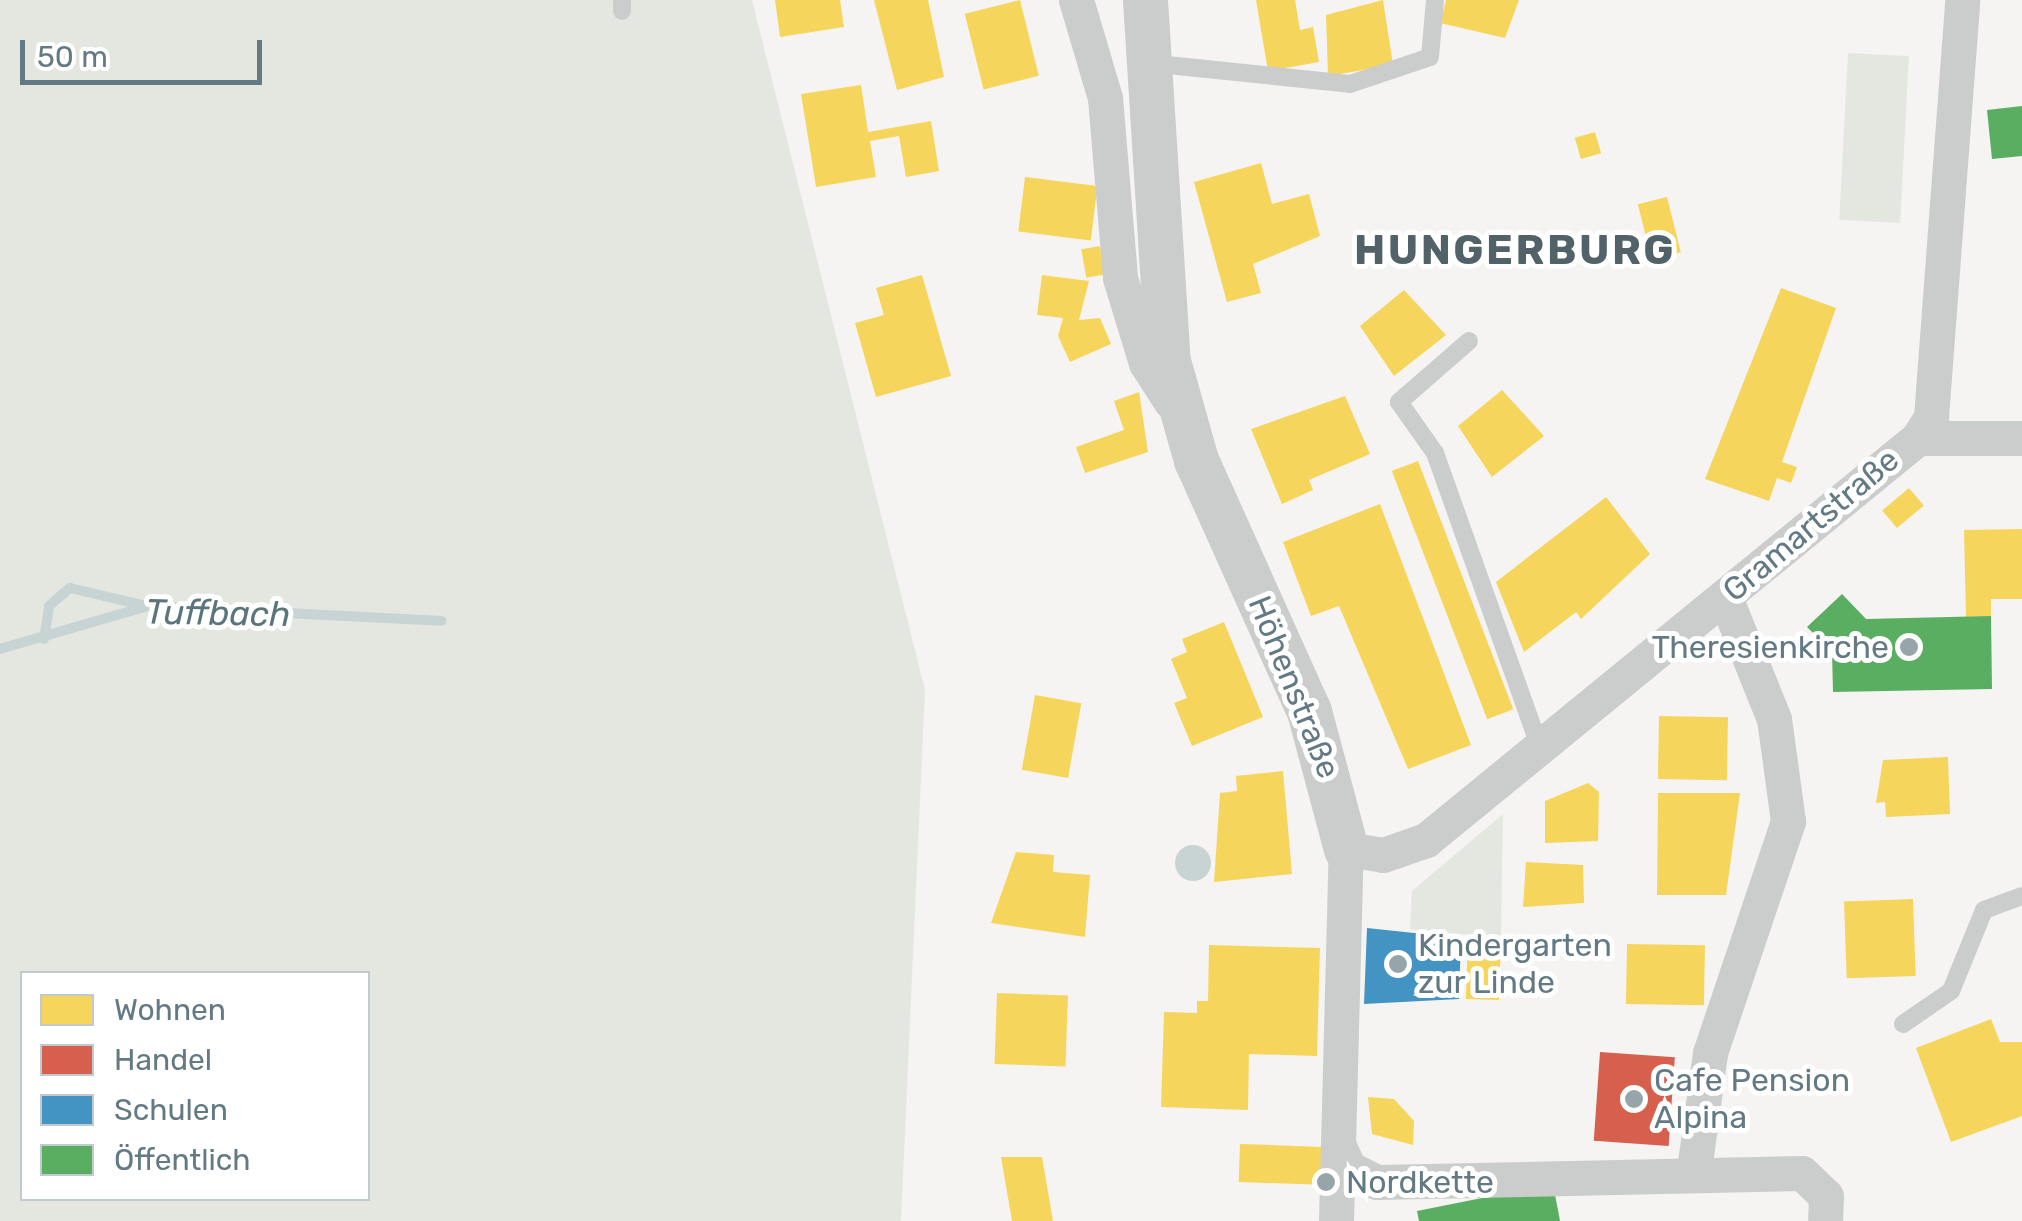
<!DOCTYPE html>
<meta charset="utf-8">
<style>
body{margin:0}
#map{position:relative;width:2022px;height:1221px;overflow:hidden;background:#f5f4f2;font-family:Rubik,sans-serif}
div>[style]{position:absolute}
.green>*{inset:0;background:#e4e7e0;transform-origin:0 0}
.water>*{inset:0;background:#c8d3d4}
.round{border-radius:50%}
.homes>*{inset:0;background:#f6d55c;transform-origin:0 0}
.shops>*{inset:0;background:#d6604d;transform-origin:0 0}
.schools>*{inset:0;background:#4393c3}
.public>*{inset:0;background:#5aae61}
.stream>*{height:10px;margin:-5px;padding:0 5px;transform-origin:5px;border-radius:5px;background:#c8d3d4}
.service>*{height:18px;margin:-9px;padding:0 9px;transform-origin:9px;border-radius:9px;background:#cbcdcd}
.minor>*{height:35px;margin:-17.5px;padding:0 17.5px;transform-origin:17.5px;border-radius:17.5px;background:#cbcdcd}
.tertiary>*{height:45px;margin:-22.5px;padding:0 22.5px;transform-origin:22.5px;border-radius:22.5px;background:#cbcdcd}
.dots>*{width:28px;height:28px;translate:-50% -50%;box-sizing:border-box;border:5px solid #fff;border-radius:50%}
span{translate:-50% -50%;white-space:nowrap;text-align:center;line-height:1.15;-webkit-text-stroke:10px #fff;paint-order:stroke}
.street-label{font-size:32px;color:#637a84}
.poi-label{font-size:32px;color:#637a84}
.right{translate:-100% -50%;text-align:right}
.left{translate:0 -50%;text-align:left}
.water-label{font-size:35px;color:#5a767a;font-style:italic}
.district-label{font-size:42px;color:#516269;font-weight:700;letter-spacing:2.5px}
.legend{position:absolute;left:20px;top:971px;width:350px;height:230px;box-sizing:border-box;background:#fff;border:2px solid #c1cace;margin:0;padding:12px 18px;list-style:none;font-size:30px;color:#637a84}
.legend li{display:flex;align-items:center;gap:20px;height:50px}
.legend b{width:50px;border:2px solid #c1cace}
.scale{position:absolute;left:20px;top:40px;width:242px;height:45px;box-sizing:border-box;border:5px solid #637a84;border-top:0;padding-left:12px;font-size:30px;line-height:35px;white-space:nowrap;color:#637a84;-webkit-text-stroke:8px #fff;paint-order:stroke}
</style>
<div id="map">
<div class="green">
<div style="clip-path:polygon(evenodd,0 0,752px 0,925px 690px,901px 1221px,0 1221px,0 0,22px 974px,368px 974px,368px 1198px,22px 1198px,22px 974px)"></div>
<div style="left:1848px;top:53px;width:61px;height:167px;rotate:3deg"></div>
<div style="clip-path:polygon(1503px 814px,1501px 938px,1410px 929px,1412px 891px)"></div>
</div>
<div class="water">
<div class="round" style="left:1175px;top:845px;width:36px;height:36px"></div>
</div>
<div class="homes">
<div style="clip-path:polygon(775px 0,840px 0,844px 27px,780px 37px)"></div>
<div style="clip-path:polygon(874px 0,928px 0,944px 77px,897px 90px)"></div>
<div style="left:1020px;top:0;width:78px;height:57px;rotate:76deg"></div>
<div style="clip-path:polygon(1256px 0,1295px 0,1300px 30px,1313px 27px,1319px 62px,1268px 71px)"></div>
<div style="clip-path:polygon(1383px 0,1393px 65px,1328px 76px,1326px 15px)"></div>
<div style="clip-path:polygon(1446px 0,1519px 0,1505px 38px,1440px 23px)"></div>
<div style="clip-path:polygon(861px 85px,868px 132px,931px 121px,939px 171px,906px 177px,899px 136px,870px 141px,876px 177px,816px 187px,801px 94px)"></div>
<div style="left:1595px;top:132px;width:22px;height:21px;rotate:74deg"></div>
<div style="clip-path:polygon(1261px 163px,1272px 204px,1309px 194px,1320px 236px,1253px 264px,1261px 293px,1227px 302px,1194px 182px)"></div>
<div style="left:1025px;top:177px;width:73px;height:55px;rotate:7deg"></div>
<div style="left:1667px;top:197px;width:57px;height:30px;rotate:76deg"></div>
<div style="left:1100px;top:246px;width:29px;height:19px;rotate:80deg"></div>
<div style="clip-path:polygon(922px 275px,951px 376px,876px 397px,855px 323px,884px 315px,876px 288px)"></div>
<div style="clip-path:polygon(1042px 275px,1089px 281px,1079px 320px,1100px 318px,1111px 344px,1070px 362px,1058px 336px,1063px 318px,1037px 315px)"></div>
<div style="clip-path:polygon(1781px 288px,1836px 308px,1782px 462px,1797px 467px,1791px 483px,1777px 478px,1769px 501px,1705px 479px)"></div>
<div style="clip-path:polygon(1404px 290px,1446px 335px,1394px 376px,1360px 326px)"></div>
<div style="clip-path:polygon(1502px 390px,1544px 436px,1492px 477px,1458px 426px)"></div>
<div style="clip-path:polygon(1139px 392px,1148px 452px,1085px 473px,1076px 447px,1124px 430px,1114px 401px)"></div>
<div style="clip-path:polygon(1345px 396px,1370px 454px,1309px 480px,1313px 490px,1282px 504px,1251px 429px)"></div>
<div style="left:1418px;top:461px;width:266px;height:28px;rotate:69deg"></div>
<div style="left:1909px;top:488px;width:23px;height:35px;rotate:50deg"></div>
<div style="clip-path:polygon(1606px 497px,1650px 554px,1581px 619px,1576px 612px,1524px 652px,1496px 582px)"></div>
<div style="clip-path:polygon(1380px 504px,1471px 745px,1408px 769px,1339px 606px,1311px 616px,1283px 542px)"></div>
<div style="clip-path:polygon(2022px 529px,2022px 599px,1991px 599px,1991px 616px,1966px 617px,1964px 530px)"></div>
<div style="clip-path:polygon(1224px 622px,1263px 717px,1192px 746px,1174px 703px,1187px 698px,1171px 659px,1187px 652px,1182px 639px)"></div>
<div style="left:1035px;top:695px;width:47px;height:76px;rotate:10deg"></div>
<div style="left:1659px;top:716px;width:69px;height:63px;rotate:1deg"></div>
<div style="clip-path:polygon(1948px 757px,1950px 814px,1886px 817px,1885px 802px,1876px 803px,1883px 760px)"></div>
<div style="clip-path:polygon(1283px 771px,1292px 874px,1214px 882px,1220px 793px,1237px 791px,1236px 776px)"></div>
<div style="clip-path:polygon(1588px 783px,1599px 792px,1598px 841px,1545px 843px,1545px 801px)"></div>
<div style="clip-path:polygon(1658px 793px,1740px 793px,1726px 895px,1657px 895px)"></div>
<div style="clip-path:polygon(1016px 852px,1054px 855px,1053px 872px,1090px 875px,1085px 937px,991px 923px)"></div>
<div style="clip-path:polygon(1526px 862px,1583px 865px,1584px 903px,1523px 907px)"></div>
<div style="left:1913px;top:899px;width:77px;height:69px;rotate:88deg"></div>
<div style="left:1468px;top:937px;width:33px;height:62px;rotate:2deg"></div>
<div style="left:1627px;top:944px;width:78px;height:60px;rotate:1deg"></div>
<div style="clip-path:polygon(1209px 945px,1320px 948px,1317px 1056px,1249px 1054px,1248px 1110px,1161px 1107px,1164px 1012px,1197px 1013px,1197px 1001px,1208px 1001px)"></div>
<div style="left:997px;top:993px;width:71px;height:71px;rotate:2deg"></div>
<div style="clip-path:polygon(1991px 1019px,2000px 1042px,2022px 1042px,2022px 1116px,1951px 1142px,1916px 1048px)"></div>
<div style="clip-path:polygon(1368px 1097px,1394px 1099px,1414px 1121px,1413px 1145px,1372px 1134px)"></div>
<div style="left:1240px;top:1144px;width:83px;height:38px;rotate:2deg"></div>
<div style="clip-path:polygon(1001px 1157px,1042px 1157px,1053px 1221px,1012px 1221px)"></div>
</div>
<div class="shops">
<div style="left:1600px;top:1052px;width:75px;height:89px;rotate:4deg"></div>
</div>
<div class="schools">
<div style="clip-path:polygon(1367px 928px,1461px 938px,1459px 999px,1364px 1004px)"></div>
</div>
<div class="public">
<div style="clip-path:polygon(2022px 106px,2022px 156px,1992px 159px,1987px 110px)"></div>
<div style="clip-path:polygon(1842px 594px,1866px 619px,1991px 616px,1992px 689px,1833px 692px,1832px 652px,1807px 627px)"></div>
<div style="clip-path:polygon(1553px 1184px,1560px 1221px,1419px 1221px,1417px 1211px)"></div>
</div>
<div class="stream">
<div style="left:44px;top:639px;width:33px;rotate:-81deg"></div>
<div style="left:49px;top:606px;width:28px;rotate:-41deg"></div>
<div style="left:70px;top:588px;width:79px;rotate:13.2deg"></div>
<div style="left:0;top:649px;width:154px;rotate:-16.2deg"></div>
<div style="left:148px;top:606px;width:294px;rotate:2.9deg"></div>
</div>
<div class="service">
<div style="left:622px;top:11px;width:11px;rotate:-90deg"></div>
<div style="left:1148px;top:63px;width:203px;rotate:5.9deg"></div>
<div style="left:1350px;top:84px;width:84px;rotate:-18.6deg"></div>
<div style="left:1430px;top:57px;width:57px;rotate:-85deg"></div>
<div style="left:1469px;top:341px;width:93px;rotate:138.9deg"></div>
<div style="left:1399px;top:402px;width:62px;rotate:54.8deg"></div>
<div style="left:1435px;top:453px;width:313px;rotate:70.4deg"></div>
<div style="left:1903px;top:1024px;width:58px;rotate:-34.5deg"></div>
<div style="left:1951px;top:991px;width:87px;rotate:-67.8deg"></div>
<div style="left:1984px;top:910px;width:40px;rotate:-20.2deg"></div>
</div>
<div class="minor">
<div style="left:1076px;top:0;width:102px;rotate:73.5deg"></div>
<div style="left:1105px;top:98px;width:181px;rotate:85.2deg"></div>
<div style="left:1120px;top:278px;width:89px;rotate:73deg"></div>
<div style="left:1146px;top:363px;width:46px;rotate:57.3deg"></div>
<div style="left:1918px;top:438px;width:104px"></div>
<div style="left:1339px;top:1146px;width:24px;rotate:66deg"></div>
<div style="left:1349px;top:1168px;width:31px;rotate:27deg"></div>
<div style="left:1377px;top:1182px;width:425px;rotate:-1.2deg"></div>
<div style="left:1802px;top:1173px;width:33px;rotate:44deg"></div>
<div style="left:1826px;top:1196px;width:25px;rotate:92deg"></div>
<div style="left:1694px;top:1170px;width:118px;rotate:-82.2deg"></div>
<div style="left:1710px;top:1053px;width:245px;rotate:-71.4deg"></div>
<div style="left:1788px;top:821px;width:103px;rotate:-97.8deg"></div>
<div style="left:1774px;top:719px;width:131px;rotate:-111.9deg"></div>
<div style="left:1336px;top:1221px;width:372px;rotate:-88.5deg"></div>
<div style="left:1346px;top:849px;width:37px;rotate:9deg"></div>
<div style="left:1383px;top:855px;width:46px;rotate:-19.2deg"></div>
<div style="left:1426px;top:840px;width:635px;rotate:-39.25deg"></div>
<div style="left:1918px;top:438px;width:25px;rotate:-58deg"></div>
<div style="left:1931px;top:417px;width:418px;rotate:-85.7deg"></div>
</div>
<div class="tertiary">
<div style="left:1145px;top:0;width:362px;rotate:86.4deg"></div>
<div style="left:1168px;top:361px;width:103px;rotate:74.2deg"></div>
<div style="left:1196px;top:460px;width:275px;rotate:65.8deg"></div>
<div style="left:1309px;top:711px;width:143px;rotate:75deg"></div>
</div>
<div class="dots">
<div style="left:1909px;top:647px;background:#96a5aa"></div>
<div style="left:1398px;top:964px;background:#96a5aa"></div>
<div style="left:1634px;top:1099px;background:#96a5aa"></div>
<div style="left:1326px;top:1182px;background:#96a5aa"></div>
</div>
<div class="street-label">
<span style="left:1811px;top:525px;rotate:-40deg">Gramartstraße</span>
<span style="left:1294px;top:687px;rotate:68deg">Höhenstraße</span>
</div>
<div class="poi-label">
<span class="right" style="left:1889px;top:647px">Theresienkirche</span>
<span class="left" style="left:1418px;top:964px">Kindergarten<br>zur Linde</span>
<span class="left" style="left:1654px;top:1099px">Cafe Pension<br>Alpina</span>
<span class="left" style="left:1346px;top:1182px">Nordkette</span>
</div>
<div class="water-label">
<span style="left:218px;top:613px;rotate:1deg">Tuffbach</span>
</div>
<div class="district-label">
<span style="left:1515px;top:250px">HUNGERBURG</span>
</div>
<ul class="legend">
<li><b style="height:28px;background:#f6d55c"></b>Wohnen</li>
<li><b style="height:28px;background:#d6604d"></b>Handel</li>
<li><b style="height:28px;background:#4393c3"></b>Schulen</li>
<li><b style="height:28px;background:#5aae61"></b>Öffentlich</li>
</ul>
<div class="scale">50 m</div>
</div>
